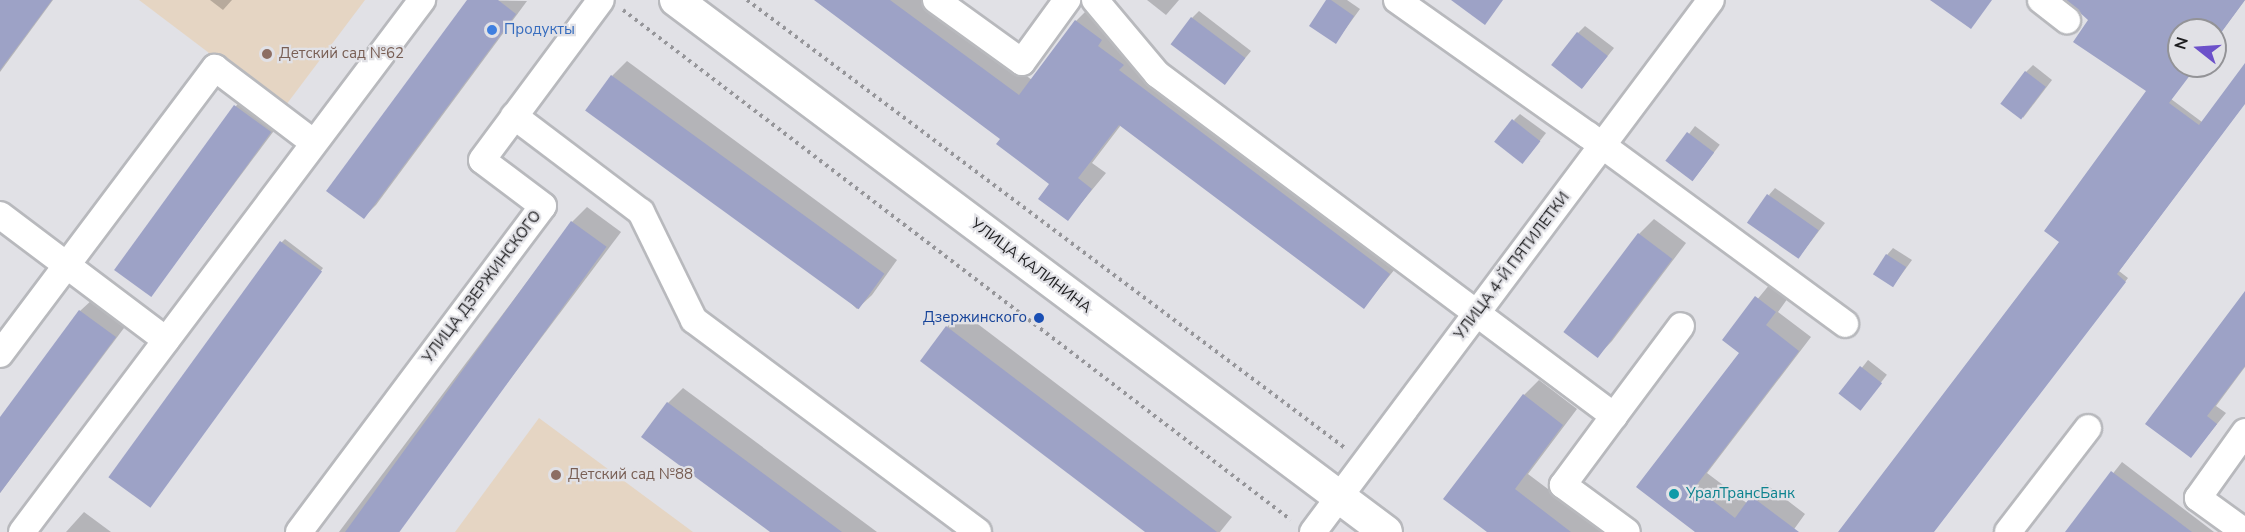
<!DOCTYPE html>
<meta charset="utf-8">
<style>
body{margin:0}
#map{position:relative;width:2245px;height:532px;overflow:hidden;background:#e1e1e6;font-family:"Nunito Sans",sans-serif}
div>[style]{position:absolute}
.education>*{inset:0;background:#e5d5c3}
.shadow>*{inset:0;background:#0003;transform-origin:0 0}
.building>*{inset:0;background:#9da2c6;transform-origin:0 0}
.path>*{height:4px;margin-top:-2px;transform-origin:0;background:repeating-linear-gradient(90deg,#96969a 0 3px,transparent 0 7.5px)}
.roads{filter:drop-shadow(2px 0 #b8b9bd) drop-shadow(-2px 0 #b8b9bd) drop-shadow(0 2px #b8b9bd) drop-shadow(0 -2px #b8b9bd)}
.minor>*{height:26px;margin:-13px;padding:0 13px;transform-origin:13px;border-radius:13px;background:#fff}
.major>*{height:32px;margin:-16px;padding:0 16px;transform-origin:16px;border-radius:16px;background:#fff}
.dots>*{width:16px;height:16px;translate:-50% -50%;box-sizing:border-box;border:3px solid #e1e1e6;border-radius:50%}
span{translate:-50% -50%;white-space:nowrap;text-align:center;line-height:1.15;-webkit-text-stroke:4.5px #e1e1e6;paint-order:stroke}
.shop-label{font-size:15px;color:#366cbe}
.left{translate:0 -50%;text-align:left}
.education-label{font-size:15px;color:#785e54}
.street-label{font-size:15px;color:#1e1e20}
.transit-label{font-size:15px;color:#164399}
.right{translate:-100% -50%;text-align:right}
.culture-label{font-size:15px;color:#0d838f}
.north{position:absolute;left:2167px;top:18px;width:60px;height:60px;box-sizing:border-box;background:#e1e1e6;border:2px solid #939397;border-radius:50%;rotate:287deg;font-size:16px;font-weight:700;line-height:24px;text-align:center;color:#1e1e20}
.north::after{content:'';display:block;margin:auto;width:21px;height:27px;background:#6c51ca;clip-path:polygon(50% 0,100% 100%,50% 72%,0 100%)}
</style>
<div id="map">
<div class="education">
<div style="clip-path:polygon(139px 0,365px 0,283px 109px)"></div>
<div style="clip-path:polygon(539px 418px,693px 532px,455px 532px)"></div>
</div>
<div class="shadow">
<div style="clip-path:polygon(0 0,53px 0,0 72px)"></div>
<div style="clip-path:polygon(210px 0,232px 0,223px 10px)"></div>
<div style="clip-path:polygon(469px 0,527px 1px,376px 205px,364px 217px)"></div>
<div style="clip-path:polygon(816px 0,925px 0,1032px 80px,1076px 21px,1091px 6px,1404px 258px,1364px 307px,1121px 125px,1092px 163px,1106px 173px,1068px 219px,1052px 184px,1002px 138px)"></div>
<div style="clip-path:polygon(1147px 0,1179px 0,1166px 15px)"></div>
<div style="clip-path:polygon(1328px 0,1347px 0,1360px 9px,1336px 42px)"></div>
<div style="clip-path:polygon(2072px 0,2245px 0,2215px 40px,2215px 30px,2179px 30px,2179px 66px,2196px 66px,2171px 99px,2202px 122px,2245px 66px,2245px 103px,2119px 271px,2128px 278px,1933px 532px,1840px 532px,2061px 242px,2149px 91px)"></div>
<div style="clip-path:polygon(1199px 11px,1251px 51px,1224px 84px,1192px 18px)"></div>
<div style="clip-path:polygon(1585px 26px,1614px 48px,1583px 87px,1578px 33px)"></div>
<div style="clip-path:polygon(627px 61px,897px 260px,872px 295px,857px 309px,612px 76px)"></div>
<div style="clip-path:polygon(2033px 65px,2052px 80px,2023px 118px,2026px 72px)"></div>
<div style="clip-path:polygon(248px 94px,282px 120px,161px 282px,149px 294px,236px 106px)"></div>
<div style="clip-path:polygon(1520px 114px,1546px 133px,1529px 155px,1514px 120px)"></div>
<div style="left:1695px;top:126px;width:31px;height:45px;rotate:37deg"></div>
<div style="clip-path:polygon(1775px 188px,1825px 223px,1799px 257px,1769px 195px)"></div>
<div style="clip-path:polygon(587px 207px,621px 232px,395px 532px,339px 532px,572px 222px)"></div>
<div style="clip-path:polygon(1654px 219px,1686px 243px,1612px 341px,1598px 356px,1639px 234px)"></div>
<div style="clip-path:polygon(285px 239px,323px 268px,150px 501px,282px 242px)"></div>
<div style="clip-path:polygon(1893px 248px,1912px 260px,1893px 286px,1887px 255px)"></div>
<div style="clip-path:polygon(1770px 284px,1788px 298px,1778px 312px,1811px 337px,1707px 473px,1748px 504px,1766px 484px,1805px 514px,1792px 532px,1697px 532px,1638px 487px,1741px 353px,1724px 340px)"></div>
<div style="clip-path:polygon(2245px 294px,2245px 367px,2216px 406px,2226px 413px,2191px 456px)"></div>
<div style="clip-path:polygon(93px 299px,127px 324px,0 493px,0 419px,80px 311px)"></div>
<div style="clip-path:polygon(962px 312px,1232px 517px,1220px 532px,1148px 532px,947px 327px)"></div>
<div style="left:1868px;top:360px;width:24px;height:43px;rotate:38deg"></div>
<div style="clip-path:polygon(1539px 380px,1577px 409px,1528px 474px,1605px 532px,1489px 532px,1524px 395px)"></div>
<div style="clip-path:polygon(683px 388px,877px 532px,772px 532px,668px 403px)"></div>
<div style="clip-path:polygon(2122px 462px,2214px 532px,2067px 532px)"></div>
<div style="clip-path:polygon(84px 512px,111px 532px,66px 532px)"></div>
</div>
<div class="building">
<div style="clip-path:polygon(0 0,52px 0,0 70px)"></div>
<div style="clip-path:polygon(467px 0,498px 0,516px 14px,364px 219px,326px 191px)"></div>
<div style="clip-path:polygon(814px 0,890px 0,1019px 95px,1075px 20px,1102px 40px,1098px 46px,1124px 65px,1119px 70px,1390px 274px,1364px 309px,1119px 125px,1078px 178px,1092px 189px,1068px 221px,1038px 199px,1049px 184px,996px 144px,1000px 139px)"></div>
<div style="clip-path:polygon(1326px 0,1331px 0,1354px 16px,1336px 44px,1309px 26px)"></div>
<div style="clip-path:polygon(1451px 0,1503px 0,1485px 25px)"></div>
<div style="clip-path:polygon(1930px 0,1992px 0,1971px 29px)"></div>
<div style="clip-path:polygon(2066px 0,2245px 0,2215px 41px,2215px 30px,2179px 30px,2179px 66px,2197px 66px,2169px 103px,2199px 125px,2245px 63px,2245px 104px,2117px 274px,2126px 282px,1934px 532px,1838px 532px,2059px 242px,2044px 231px,2146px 91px,2073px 42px,2088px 20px)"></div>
<div style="left:1191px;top:17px;width:68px;height:34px;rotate:37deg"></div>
<div style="left:1577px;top:32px;width:39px;height:42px;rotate:38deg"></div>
<div style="left:2025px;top:71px;width:26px;height:41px;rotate:37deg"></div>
<div style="left:611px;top:75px;width:338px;height:44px;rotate:36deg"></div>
<div style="left:234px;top:105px;width:46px;height:204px;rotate:36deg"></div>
<div style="left:1512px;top:119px;width:36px;height:29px;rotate:38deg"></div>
<div style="left:1687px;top:132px;width:34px;height:36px;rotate:37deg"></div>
<div style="left:1767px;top:194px;width:63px;height:35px;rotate:35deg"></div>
<div style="left:571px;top:221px;width:44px;height:389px;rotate:36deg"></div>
<div style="left:1638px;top:233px;width:43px;height:124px;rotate:37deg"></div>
<div style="left:280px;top:241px;width:52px;height:292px;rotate:36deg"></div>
<div style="left:1886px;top:254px;width:24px;height:24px;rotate:33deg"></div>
<div style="clip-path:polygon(2245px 291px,2245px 366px,2207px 416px,2217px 424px,2191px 458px,2145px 424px)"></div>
<div style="clip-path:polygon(1755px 296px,1776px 312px,1766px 325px,1799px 351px,1695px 487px,1735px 518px,1751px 496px,1799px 532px,1695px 532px,1636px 487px,1739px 353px,1722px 340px)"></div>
<div style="clip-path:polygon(79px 310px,116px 337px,0 493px,0 417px)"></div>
<div style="clip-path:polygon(946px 326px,1217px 532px,1145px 532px,920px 361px)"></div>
<div style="left:1860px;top:366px;width:28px;height:35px;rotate:38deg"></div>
<div style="clip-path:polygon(1523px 394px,1563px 425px,1515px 489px,1571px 532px,1487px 532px,1443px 499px)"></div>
<div style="clip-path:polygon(667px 402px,842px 532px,770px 532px,641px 437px)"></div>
<div style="clip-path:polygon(2111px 471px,2192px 532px,2065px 532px)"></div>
</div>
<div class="path">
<div style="left:747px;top:0;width:747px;rotate:36.84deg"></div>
<div style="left:623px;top:10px;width:840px;rotate:37.36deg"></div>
</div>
<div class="roads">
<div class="minor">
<div style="left:936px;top:0;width:106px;rotate:35.8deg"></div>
<div style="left:1022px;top:62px;width:77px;rotate:-54deg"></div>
<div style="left:1095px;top:0;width:97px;rotate:50deg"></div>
<div style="left:1157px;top:74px;width:571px;rotate:36.81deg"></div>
<div style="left:1614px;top:416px;width:86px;rotate:126.5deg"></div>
<div style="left:1563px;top:485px;width:79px;rotate:36.3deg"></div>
<div style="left:1397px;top:0;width:234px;rotate:35.3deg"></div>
<div style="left:1588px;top:135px;width:319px;rotate:36.3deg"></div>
<div style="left:2041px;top:0;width:33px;rotate:38deg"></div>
<div style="left:514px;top:116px;width:159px;rotate:37.1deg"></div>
<div style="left:641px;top:212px;width:120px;rotate:63.9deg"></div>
<div style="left:694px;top:320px;width:354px;rotate:36.7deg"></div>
<div style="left:0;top:215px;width:208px;rotate:37deg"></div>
<div style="left:0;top:354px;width:358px;rotate:-53.1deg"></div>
<div style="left:215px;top:68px;width:124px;rotate:37.1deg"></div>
<div style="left:1614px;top:416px;width:112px;rotate:-53.3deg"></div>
<div style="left:22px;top:532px;width:666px;rotate:-53.06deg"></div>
<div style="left:299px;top:532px;width:407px;rotate:-53.2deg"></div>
<div style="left:543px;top:206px;width:76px;rotate:-143deg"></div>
<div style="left:482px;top:160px;width:199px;rotate:-53.4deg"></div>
<div style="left:1313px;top:532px;width:664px;rotate:-53.2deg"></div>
<div style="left:2008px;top:532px;width:131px;rotate:-52.4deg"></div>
<div style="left:2245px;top:532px;width:58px;rotate:-144.1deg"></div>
<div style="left:2198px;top:498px;width:81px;rotate:-54.5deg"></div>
</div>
<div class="major">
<div style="left:676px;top:0;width:887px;rotate:36.84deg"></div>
</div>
</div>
<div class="dots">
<div style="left:492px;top:30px;background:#3f7fe0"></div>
<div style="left:267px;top:54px;background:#8d6e63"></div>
<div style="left:1039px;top:318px;background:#1a4fb4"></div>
<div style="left:556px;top:475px;background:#8d6e63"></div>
<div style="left:1674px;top:494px;background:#0f9aa8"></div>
</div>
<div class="shop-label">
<span class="left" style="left:504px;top:30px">Продукты</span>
</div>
<div class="education-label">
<span class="left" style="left:279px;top:54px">Детский сад №62</span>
<span class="left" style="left:568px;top:475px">Детский сад №88</span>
</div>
<div class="street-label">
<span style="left:1031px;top:266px;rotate:37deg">УЛИЦА КАЛИНИНА</span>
<span style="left:1512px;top:266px;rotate:-53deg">УЛИЦА 4-Й ПЯТИЛЕТКИ</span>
<span style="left:482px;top:287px;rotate:-53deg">УЛИЦА ДЗЕРЖИНСКОГО</span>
</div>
<div class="transit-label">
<span class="right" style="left:1027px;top:318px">Дзержинского</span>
</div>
<div class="culture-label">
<span class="left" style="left:1686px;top:494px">УралТрансБанк</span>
</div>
<div class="north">N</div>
</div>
